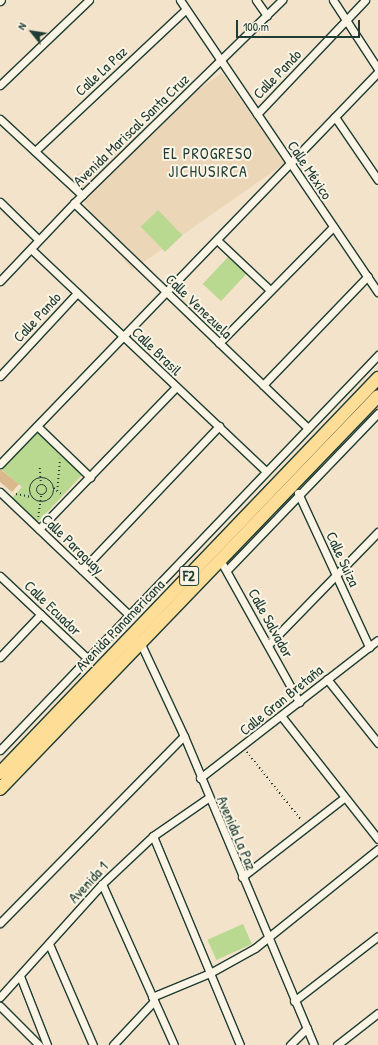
<!DOCTYPE html>
<meta charset="utf-8">
<style>
body{margin:0}
#map{position:relative;width:378px;height:1045px;overflow:hidden;background:#f2e3ca;font-family:"Patrick Hand",sans-serif}
div>[style]{position:absolute}
.built>*{inset:0;background:#ebd6b7;transform-origin:0 0}
.green>*{inset:0;background:#b9d890;transform-origin:0 0}
.building>*{inset:0;background:#dab88c}
.path>*{height:1.5px;margin-top:-0.75px;transform-origin:0;background:repeating-linear-gradient(90deg,#1f3d34 0 1px,transparent 0 4px)}
.path>.ring{margin:-0.75px;padding:0;box-sizing:content-box;background:none;border:1.5px solid #1f3d34;border-radius:50%}
.roads{filter:drop-shadow(1px 0 #1f3d34) drop-shadow(-1px 0 #1f3d34) drop-shadow(0 1px #1f3d34) drop-shadow(0 -1px #1f3d34)}
.minor>*{height:7px;margin:-3.5px;padding:0 3.5px;transform-origin:3.5px;border-radius:3.5px;background:#fcf5e5}
.trunk>*{height:12px;margin:-6px;padding:0 6px;transform-origin:6px;border-radius:6px;background:#fedd96}
span{translate:-50% -50%;white-space:nowrap;text-align:center;line-height:1.15;-webkit-text-stroke:4px #fcf5e5;paint-order:stroke}
.shield-label span{padding:1px 3px;background:#fcf5e5;border:1px solid;border-radius:3px;-webkit-text-stroke-width:0}
.shield-label{font-size:14px;color:#1f3d34;font-weight:700}
.street-label{font-size:15px;color:#1f3d34}
.neighbourhood-label{font-size:16px;color:#1f3d34;letter-spacing:1px}
.north{position:absolute;left:12px;top:12px;width:40px;height:40px;-webkit-text-stroke:3px #fcf5e5;paint-order:stroke;rotate:300deg;font-size:11px;font-weight:700;line-height:16px;text-align:center;color:#1f3d34}
.north::after{content:'';display:block;margin:auto;width:14px;height:18px;background:#1f3d34;clip-path:polygon(50% 0,100% 100%,50% 72%,0 100%)}
.scale{position:absolute;left:236px;top:20px;width:124px;height:18px;box-sizing:border-box;border:2px solid #1f3d34;border-top:0;padding-left:5px;font-size:12px;line-height:14px;white-space:nowrap;color:#1f3d34;-webkit-text-stroke:3px #fcf5e5;paint-order:stroke}
</style>
<div id="map">
<div class="built">
<div style="left:222px;top:73px;width:110px;height:187px;rotate:55deg"></div>
</div>
<div class="green">
<div style="left:158px;top:210px;width:35px;height:24px;rotate:46deg"></div>
<div style="left:228px;top:257px;width:25px;height:37px;rotate:43deg"></div>
<div style="clip-path:polygon(37px 431px,82px 475px,37px 523px,12px 498px,22px 487px,1px 469px)"></div>
<div style="left:243px;top:924px;width:22px;height:39px;rotate:66deg"></div>
</div>
<div class="building">
<div style="clip-path:polygon(0 469px,19px 484px,12px 492px,0 482px)"></div>
</div>
<div class="path">
<div style="left:40px;top:468px;width:16px;rotate:86deg"></div>
<div class="ring" style="left:30px;top:478px;width:22.5px;height:22.5px"></div>
<div class="ring" style="left:36.5px;top:484.5px;width:9.5px;height:9.5px"></div>
<div style="left:54px;top:488px;width:11px;rotate:41deg"></div>
<div style="left:57px;top:491px;width:32px;rotate:-85deg"></div>
<div style="left:16px;top:494px;width:16px;rotate:11deg"></div>
<div style="left:38px;top:517px;width:22px;rotate:-82deg"></div>
<div style="left:247px;top:752px;width:88px;rotate:51.4deg"></div>
</div>
<div class="roads">
<div class="minor">
<div style="left:180px;top:0;width:353px;rotate:55.9deg"></div>
<div style="left:256px;top:0;width:19px;rotate:55deg"></div>
<div style="left:333px;top:0;width:82px;rotate:56.9deg"></div>
<div style="left:0;top:1px;width:1px;rotate:-45deg"></div>
<div style="left:0;top:85px;width:123px;rotate:-43.7deg"></div>
<div style="left:257px;top:114px;width:157px;rotate:-46.5deg"></div>
<div style="left:335px;top:117px;width:76px;rotate:55.7deg"></div>
<div style="left:0;top:119px;width:112px;rotate:42.8deg"></div>
<div style="left:35px;top:151px;width:207px;rotate:-43.2deg"></div>
<div style="left:0;top:202px;width:54px;rotate:44.3deg"></div>
<div style="left:74px;top:203px;width:323px;rotate:43.9deg"></div>
<div style="left:218px;top:241px;width:71px;rotate:43.3deg"></div>
<div style="left:31px;top:249px;width:323px;rotate:43.4deg"></div>
<div style="left:0;top:281px;width:108px;rotate:-46.5deg"></div>
<div style="left:74px;top:203px;width:291px;rotate:-44.3deg"></div>
<div style="left:219px;top:343px;width:163px;rotate:-45.5deg"></div>
<div style="left:0;top:376px;width:113px;rotate:-47.1deg"></div>
<div style="left:263px;top:385px;width:151px;rotate:-46.1deg"></div>
<div style="left:37px;top:426px;width:74px;rotate:43.9deg"></div>
<div style="left:0;top:464px;width:545px;rotate:-46.04deg"></div>
<div style="left:0;top:492px;width:178px;rotate:43.6deg"></div>
<div style="left:298px;top:493px;width:170px;rotate:65.2deg"></div>
<div style="left:39px;top:529px;width:197px;rotate:-46deg"></div>
<div style="left:219px;top:558px;width:165px;rotate:60.9deg"></div>
<div style="left:82px;top:570px;width:199px;rotate:-46.4deg"></div>
<div style="left:227px;top:570px;width:218px;rotate:-46.1deg"></div>
<div style="left:0;top:576px;width:121px;rotate:43.3deg"></div>
<div style="left:139px;top:640px;width:106px;rotate:64.9deg"></div>
<div style="left:184px;top:736px;width:335px;rotate:67.2deg"></div>
<div style="left:268px;top:645px;width:158px;rotate:-45.8deg"></div>
<div style="left:0;top:657px;width:59px;rotate:-46.4deg"></div>
<div style="left:327px;top:679px;width:82px;rotate:51.4deg"></div>
<div style="left:282px;top:717px;width:155px;rotate:51.8deg"></div>
<div style="left:0;top:750px;width:547px;rotate:-46.26deg"></div>
<div style="left:200px;top:778px;width:225px;rotate:-37.8deg"></div>
<div style="left:153px;top:836px;width:226px;rotate:67.4deg"></div>
<div style="left:242px;top:877px;width:130px;rotate:-37.8deg"></div>
<div style="left:102px;top:884px;width:176px;rotate:65.9deg"></div>
<div style="left:0;top:923px;width:262px;rotate:-45.5deg"></div>
<div style="left:49px;top:944px;width:110px;rotate:66.5deg"></div>
<div style="left:20px;top:976px;width:74px;rotate:68.6deg"></div>
<div style="left:0;top:997px;width:152px;rotate:-47.9deg"></div>
<div style="left:102px;top:884px;width:70px;rotate:-43.3deg"></div>
<div style="left:153px;top:836px;width:67px;rotate:-34.6deg"></div>
<div style="left:152px;top:997px;width:63px;rotate:-22.5deg"></div>
<div style="left:210px;top:973px;width:51px;rotate:-29.1deg"></div>
<div style="left:255px;top:948px;width:158px;rotate:-38.8deg"></div>
<div style="left:294px;top:1001px;width:106px;rotate:-37.7deg"></div>
<div style="left:0;top:1006px;width:55px;rotate:45deg"></div>
<div style="left:113px;top:1045px;width:60px;rotate:-47deg"></div>
<div style="left:290px;top:1045px;width:24px;rotate:-45deg"></div>
<div style="left:337px;top:1045px;width:52px;rotate:-38deg"></div>
</div>
<div class="trunk">
<div style="left:0;top:773px;width:547px;rotate:-46.26deg"></div>
<div style="left:0;top:789px;width:545px;rotate:-46.11deg"></div>
</div>
</div>
<div class="shield-label">
<span style="left:189px;top:576px">F2</span>
</div>
<div class="street-label">
<span style="left:101px;top:71px;rotate:-43deg">Calle La Paz</span>
<span style="left:277px;top:74px;rotate:-46deg">Calle Pando</span>
<span style="left:131px;top:130px;rotate:-44deg">Avenida Mariscal Santa Cruz</span>
<span style="left:310px;top:170px;rotate:56deg">Calle México</span>
<span style="left:199px;top:306px;rotate:44deg">Calle Venezuela</span>
<span style="left:37px;top:317px;rotate:-47deg">Calle Pando</span>
<span style="left:157px;top:351px;rotate:44deg">Calle Brasil</span>
<span style="left:73px;top:544px;rotate:44deg">Calle Paraguay</span>
<span style="left:343px;top:559px;rotate:65deg">Calle Suiza</span>
<span style="left:53px;top:608px;rotate:44deg">Calle Ecuador</span>
<span style="left:271px;top:623px;rotate:61deg">Calle Salvador</span>
<span style="left:120px;top:625px;rotate:-46deg">Avenida Panamericana</span>
<span style="left:281px;top:700px;rotate:-39deg">Calle Gran Bretaña</span>
<span style="left:237px;top:833px;rotate:67deg">Avenida La Paz</span>
<span style="left:88px;top:882px;rotate:-47deg">Avenida 1</span>
</div>
<div class="neighbourhood-label">
<span style="left:208px;top:162px">EL PROGRESO<br>JICHUSIRCA</span>
</div>
<div class="north">N</div>
<div class="scale">100 m</div>
</div>
